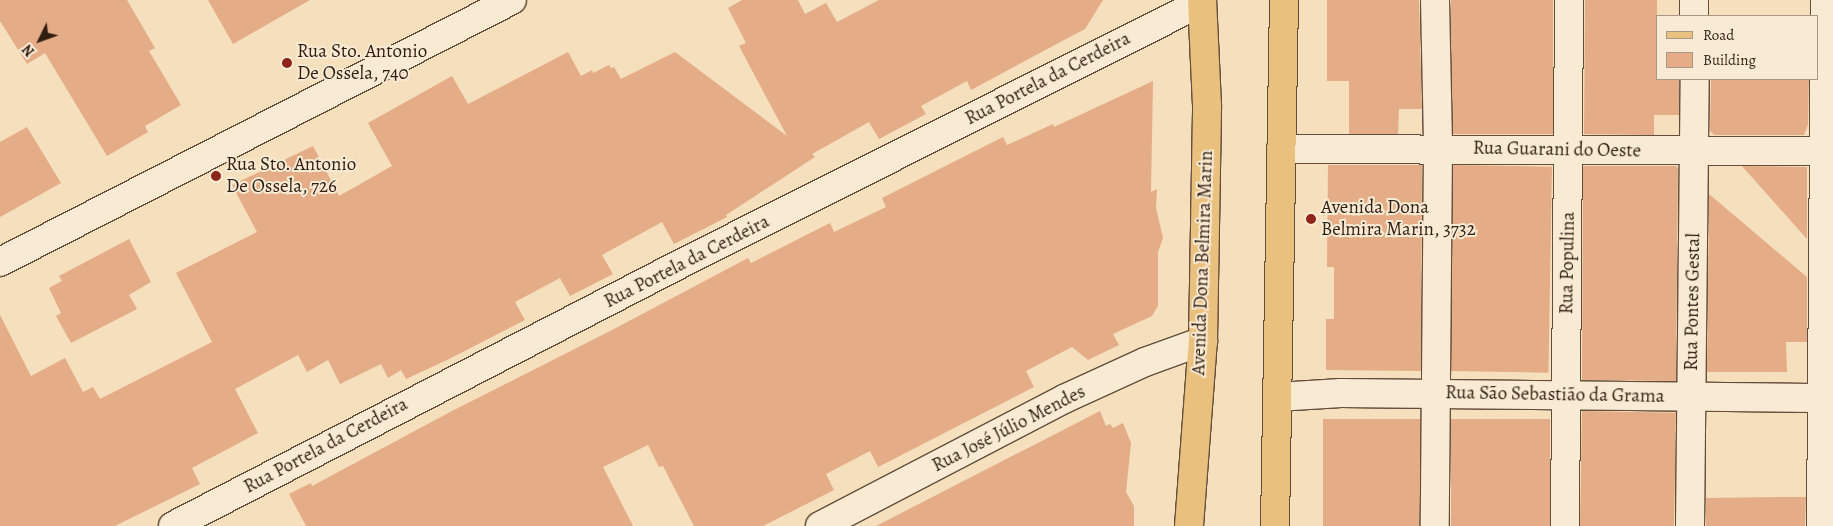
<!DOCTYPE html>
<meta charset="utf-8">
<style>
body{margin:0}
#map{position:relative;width:1833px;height:526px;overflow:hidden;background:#f5dfbc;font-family:Alegreya,serif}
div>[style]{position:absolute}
.building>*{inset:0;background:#e4ac87;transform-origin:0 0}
.roads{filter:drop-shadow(1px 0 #634e3c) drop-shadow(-1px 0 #634e3c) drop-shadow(0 1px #634e3c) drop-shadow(0 -1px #634e3c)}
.street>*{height:28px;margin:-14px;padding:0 14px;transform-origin:14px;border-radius:14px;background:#f8ead3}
.primary>*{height:28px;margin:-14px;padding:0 14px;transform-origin:14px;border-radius:14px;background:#eac07e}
.dots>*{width:14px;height:14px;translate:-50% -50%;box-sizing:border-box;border:2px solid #f8ead3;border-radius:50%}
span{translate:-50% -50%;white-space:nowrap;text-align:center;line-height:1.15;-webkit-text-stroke:4px #f8ead3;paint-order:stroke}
.poi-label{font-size:19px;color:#321e11}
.left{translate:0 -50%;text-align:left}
.street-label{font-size:19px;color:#321e11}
.legend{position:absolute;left:1656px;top:15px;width:162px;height:65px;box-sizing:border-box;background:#f8ead3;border:1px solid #a99885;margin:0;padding:6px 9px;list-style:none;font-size:15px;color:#321e11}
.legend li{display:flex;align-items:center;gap:10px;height:25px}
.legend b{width:25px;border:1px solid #a99885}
.north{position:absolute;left:15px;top:15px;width:50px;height:50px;-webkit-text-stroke:4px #f8ead3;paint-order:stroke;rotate:228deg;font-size:14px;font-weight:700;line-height:20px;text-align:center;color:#321e11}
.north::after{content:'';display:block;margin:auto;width:18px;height:22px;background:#321e11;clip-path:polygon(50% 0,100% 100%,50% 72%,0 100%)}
</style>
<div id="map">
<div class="building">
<div style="clip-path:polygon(0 0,127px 0,155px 48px,149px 51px,181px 105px,145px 126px,148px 132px,107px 156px,45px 53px,27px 64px,0 21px)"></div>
<div style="clip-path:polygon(208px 0,310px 0,233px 44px)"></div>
<div style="clip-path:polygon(742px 0,798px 0,805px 14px,826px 3px,837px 22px,879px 0,1103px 0,1085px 29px,1066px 39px,971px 90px,967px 81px,921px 106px,926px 114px,879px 139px,869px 122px,812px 154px,815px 157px,726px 215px,727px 217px,674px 244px,662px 222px,602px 255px,613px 274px,570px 296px,560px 278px,515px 302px,525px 320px,449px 359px,406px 379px,401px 370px,388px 378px,381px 364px,340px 384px,328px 360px,307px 372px,298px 355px,235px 389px,258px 433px,192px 468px,200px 484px,115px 526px,0 526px,0 315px,31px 376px,65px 358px,83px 392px,93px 387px,100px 399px,212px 342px,176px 273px,257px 232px,232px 185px,313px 146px,339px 196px,392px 166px,368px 123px,452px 76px,468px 104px,568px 52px,581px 76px,592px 70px,593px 73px,609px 65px,611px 68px,614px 67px,621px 79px,675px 52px,787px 136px,739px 46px,746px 43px,728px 8px)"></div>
<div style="clip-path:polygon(1327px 0,1419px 0,1422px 109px,1399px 109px,1398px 134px,1349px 134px,1349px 81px,1327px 81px)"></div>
<div style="left:1451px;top:0;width:102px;height:134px"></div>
<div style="clip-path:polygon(1585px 0,1657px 0,1657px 79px,1679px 79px,1679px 115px,1654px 115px,1654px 135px,1584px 134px)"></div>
<div style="clip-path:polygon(1711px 79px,1809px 79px,1808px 125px,1804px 135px,1714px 135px,1710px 131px)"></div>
<div style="clip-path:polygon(1153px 81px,1151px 192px,1157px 189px,1156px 208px,1163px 238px,1158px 252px,1158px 306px,1152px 316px,1113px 334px,1119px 345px,1088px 360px,1072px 347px,1026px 371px,1034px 387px,878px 467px,870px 451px,826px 474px,834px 490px,763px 526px,694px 526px,663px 466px,659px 467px,648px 445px,603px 467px,633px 526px,306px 526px,289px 494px,311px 483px,312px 486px,452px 411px,614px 329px,748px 258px,751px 263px,830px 223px,834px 232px,886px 207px,882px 198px,1003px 137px,1007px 145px,1053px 124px,1054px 127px)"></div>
<div style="clip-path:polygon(27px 127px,61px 183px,0 217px,0 142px)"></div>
<div style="clip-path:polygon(1328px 165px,1422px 165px,1421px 371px,1326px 370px,1326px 319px,1334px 319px,1334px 267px,1327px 267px)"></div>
<div style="left:1453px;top:165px;width:99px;height:206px;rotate:1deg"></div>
<div style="clip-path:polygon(1583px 166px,1676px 166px,1678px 168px,1676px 381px,1582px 380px)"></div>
<div style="clip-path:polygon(1742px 166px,1807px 167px,1807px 239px)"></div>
<div style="clip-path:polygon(1709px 194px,1807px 277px,1807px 342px,1786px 342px,1787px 372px,1707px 372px)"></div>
<div style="clip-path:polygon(129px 239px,151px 282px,129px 295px,137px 309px,71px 343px,56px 316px,61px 313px,49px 288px,62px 281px,59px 276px)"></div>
<div style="clip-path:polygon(1100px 411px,1106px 426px,1110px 424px,1113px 428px,1123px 423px,1131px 443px,1126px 492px,1134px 506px,1134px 526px,876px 526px)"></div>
<div style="left:1582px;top:411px;width:94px;height:115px;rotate:1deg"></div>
<div style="left:1323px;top:419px;width:97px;height:107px"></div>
<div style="left:1451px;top:419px;width:99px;height:107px"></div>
<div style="clip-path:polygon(1780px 497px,1806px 497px,1805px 526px,1706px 526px,1706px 498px)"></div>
</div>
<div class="roads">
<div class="street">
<div style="left:1435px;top:0;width:148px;rotate:88.8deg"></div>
<div style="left:1438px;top:148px;width:378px;rotate:90.5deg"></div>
<div style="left:1694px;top:0;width:16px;rotate:90deg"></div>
<div style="left:1281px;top:149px;width:552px;rotate:0.21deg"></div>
<div style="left:0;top:262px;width:575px;rotate:-27.1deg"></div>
<div style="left:1277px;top:397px;width:64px;rotate:-3.6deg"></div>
<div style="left:1341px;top:393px;width:492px;rotate:0.6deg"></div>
<div style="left:173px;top:526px;width:577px;rotate:-27.32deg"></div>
<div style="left:686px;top:261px;width:577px;rotate:-26.65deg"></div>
<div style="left:820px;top:526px;width:275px;rotate:-27.5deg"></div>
<div style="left:1064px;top:399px;width:89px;rotate:-24.6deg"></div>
<div style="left:1145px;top:362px;width:62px;rotate:-19.9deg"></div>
<div style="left:1565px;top:526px;width:526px;rotate:-89.56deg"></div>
<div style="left:1690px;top:526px;width:447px;rotate:-89.4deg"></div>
<div style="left:1821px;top:526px;width:526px;rotate:-89.56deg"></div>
</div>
<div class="primary">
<div style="left:1189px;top:526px;width:186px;rotate:-85.7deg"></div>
<div style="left:1203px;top:341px;width:236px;rotate:-89deg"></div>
<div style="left:1207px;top:105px;width:105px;rotate:-92.7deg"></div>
<div style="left:1275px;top:526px;width:526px;rotate:-89.02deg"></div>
</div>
</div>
<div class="dots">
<div style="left:287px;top:63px;background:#8f2418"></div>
<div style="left:216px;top:176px;background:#8f2418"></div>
<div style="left:1311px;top:219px;background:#8f2418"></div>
</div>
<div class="poi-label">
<span class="left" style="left:297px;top:63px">Rua Sto. Antonio<br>De Ossela, 740</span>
<span class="left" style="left:226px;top:176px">Rua Sto. Antonio<br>De Ossela, 726</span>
<span class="left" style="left:1321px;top:219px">Avenida Dona<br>Belmira Marin, 3732</span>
</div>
<div class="street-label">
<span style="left:1048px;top:79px;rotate:-27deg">Rua Portela da Cerdeira</span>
<span style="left:1557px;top:150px;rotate:1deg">Rua Guarani do Oeste</span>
<span style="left:687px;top:262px;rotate:-27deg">Rua Portela da Cerdeira</span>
<span style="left:1203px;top:263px;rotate:-88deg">Avenida Dona Belmira Marin</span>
<span style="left:1568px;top:263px;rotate:-89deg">Rua Populina</span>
<span style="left:1693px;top:302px;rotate:-89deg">Rua Pontes Gestal</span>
<span style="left:1555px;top:395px;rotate:1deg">Rua São Sebastião da Grama</span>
<span style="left:1009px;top:429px;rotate:-27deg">Rua José Júlio Mendes</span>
<span style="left:326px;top:446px;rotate:-28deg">Rua Portela da Cerdeira</span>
</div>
<ul class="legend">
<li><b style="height:6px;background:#eac07e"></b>Road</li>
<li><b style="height:14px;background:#e4ac87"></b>Building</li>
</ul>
<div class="north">N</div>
</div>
